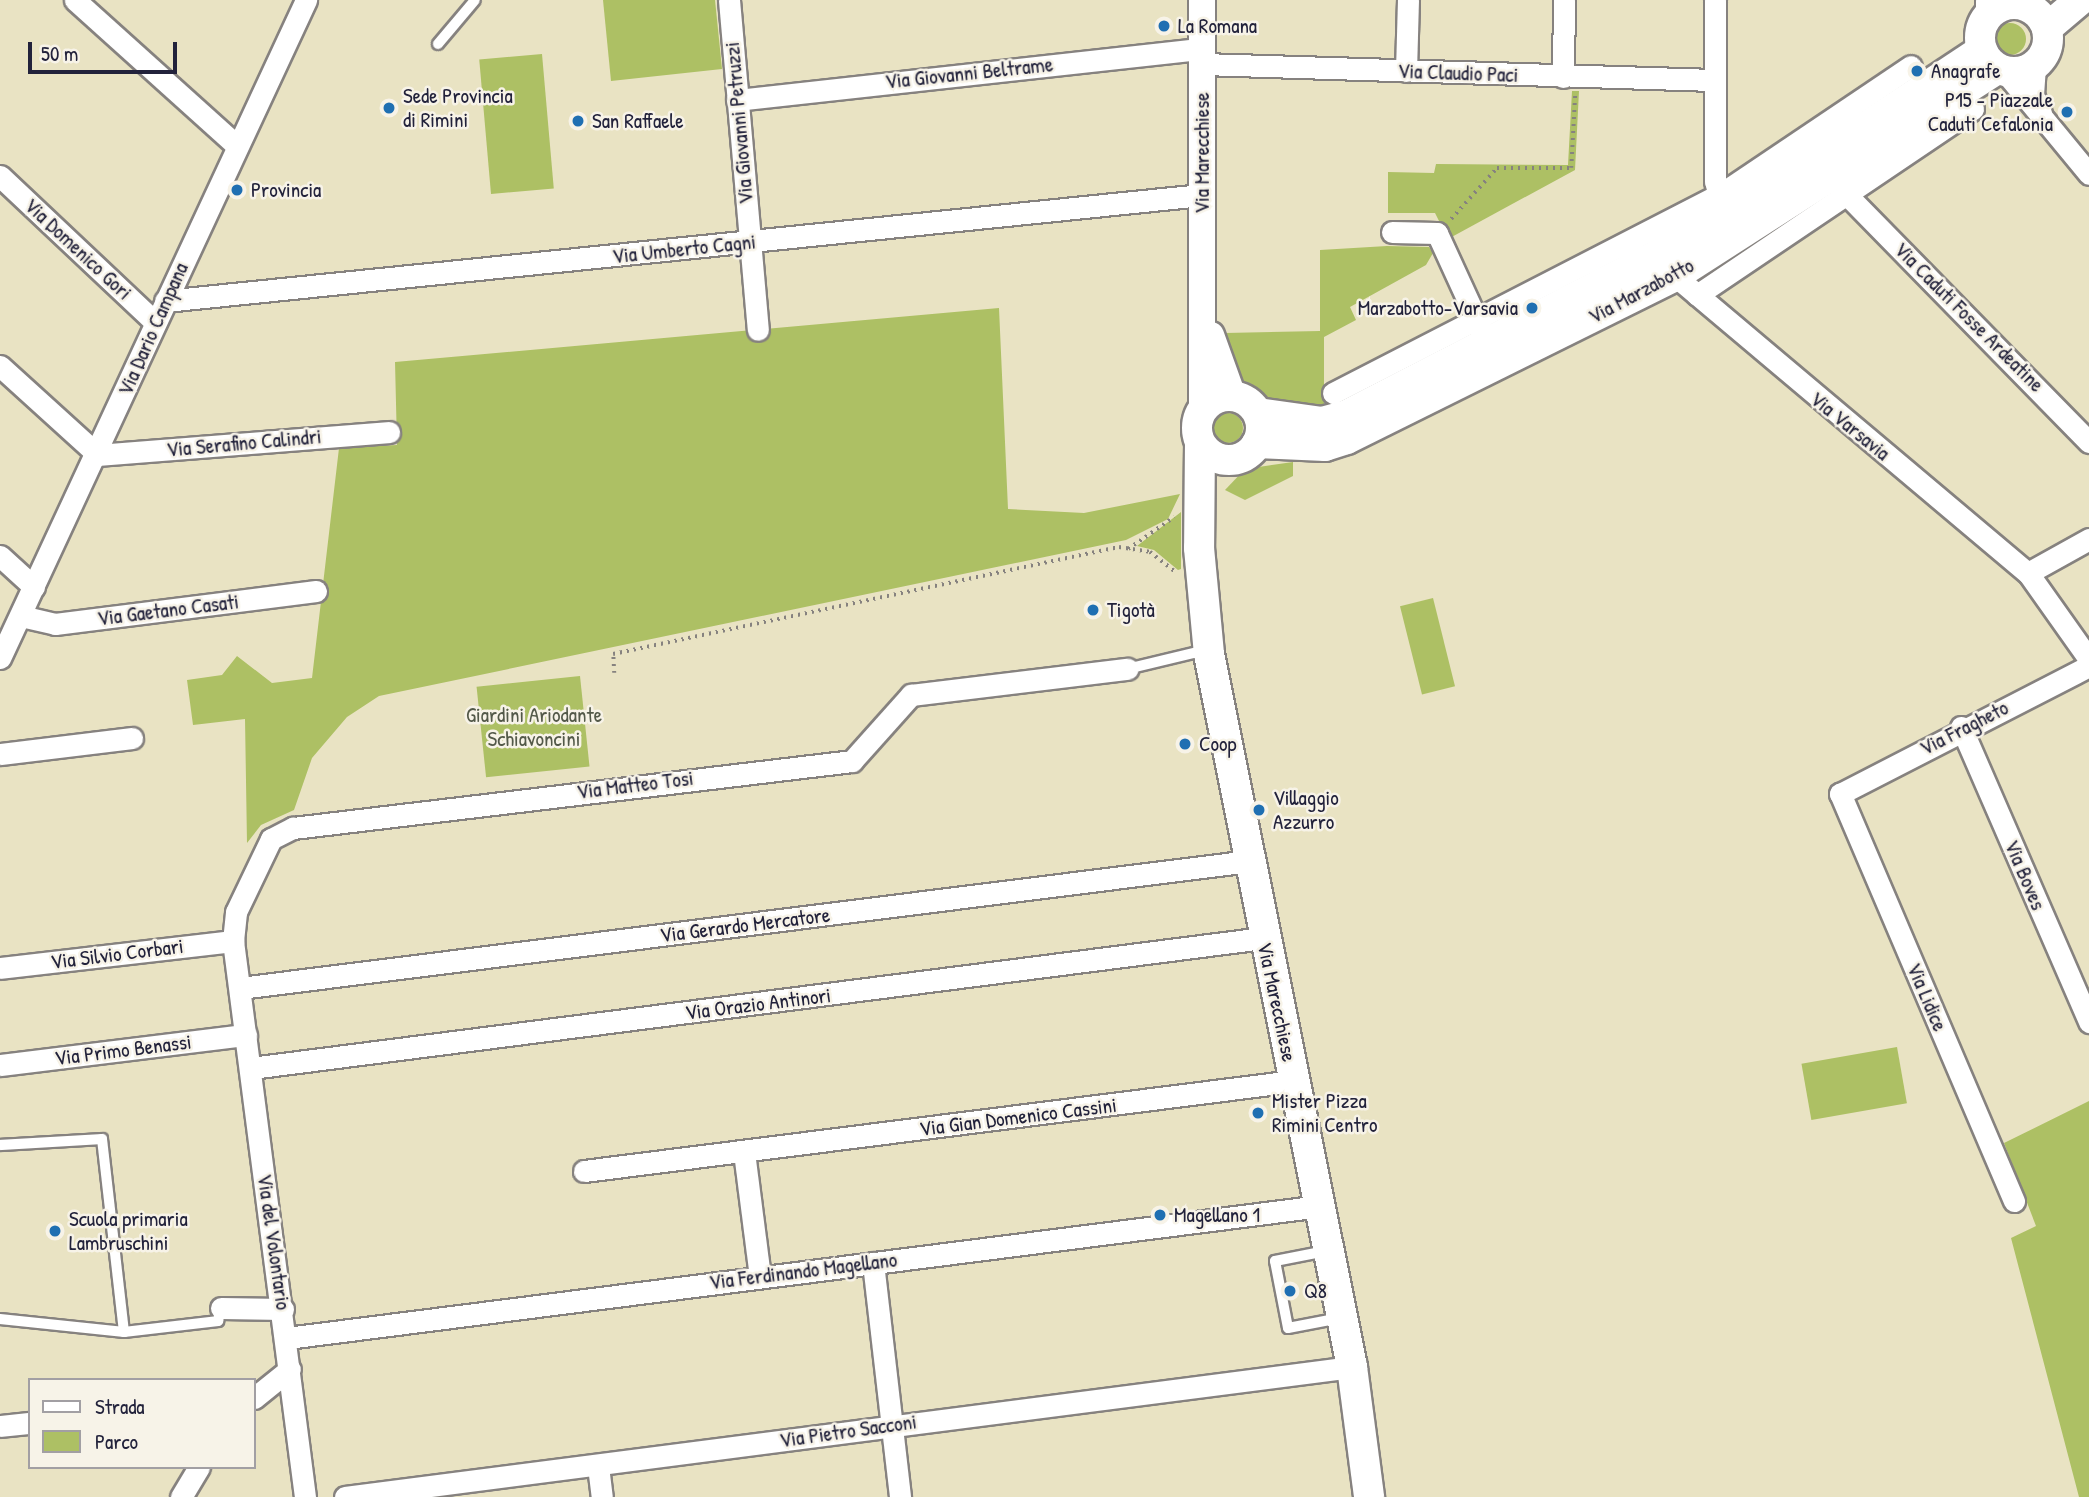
<!DOCTYPE html>
<meta charset="utf-8">
<style>
body{margin:0}
#map{position:relative;width:2089px;height:1497px;overflow:hidden;background:#e9e3c3;font-family:"Patrick Hand",sans-serif}
div>[style]{position:absolute}
.green>*{inset:0;background:#adc064;transform-origin:0 0}
.round{border-radius:50%}
.path>*{height:3.5px;margin-top:-1.75px;transform-origin:0;background:repeating-linear-gradient(90deg,#86827f 0 2px,transparent 0 7px)}
.roads{filter:drop-shadow(2px 0 #86827f) drop-shadow(-2px 0 #86827f) drop-shadow(0 2px #86827f) drop-shadow(0 -2px #86827f)}
.service>*{height:10px;margin:-5px;padding:0 5px;transform-origin:5px;border-radius:5px;background:#fff}
.minor>*{height:21px;margin:-10.5px;padding:0 10.5px;transform-origin:10.5px;border-radius:10.5px;background:#fff}
.tertiary>*{height:26px;margin:-13px;padding:0 13px;transform-origin:13px;border-radius:13px;background:#fff}
.secondary>*{height:30px;margin:-15px;padding:0 15px;transform-origin:15px;border-radius:15px;background:#fff}
.secondary>.ring{margin:-15px;padding:0;box-sizing:content-box;background:none;border:30px solid #fff;border-radius:50%}
.dots>*{width:19px;height:19px;translate:-50% -50%;box-sizing:border-box;border:4px solid #f7f3e8;border-radius:50%}
span{translate:-50% -50%;white-space:nowrap;text-align:center;line-height:1.15;-webkit-text-stroke:5px #f7f3e8;paint-order:stroke}
.poi-label{font-size:21px;color:#22223b}
.left{translate:0 -50%;text-align:left}
.right{translate:-100% -50%;text-align:right}
.street-label{font-size:21px;color:#22223b}
.park-label{font-size:21px;color:#535949}
.legend{position:absolute;left:28px;top:1378px;width:228px;height:91px;box-sizing:border-box;background:#f7f3e8;border:2px solid #a29fa3;margin:0;padding:9px 12px;list-style:none;font-size:21px;color:#22223b}
.legend li{display:flex;align-items:center;gap:14px;height:35px}
.legend b{width:35px;border:2px solid #a29fa3}
.scale{position:absolute;left:28px;top:42px;width:149px;height:32px;box-sizing:border-box;border:4px solid #22223b;border-top:0;padding-left:9px;font-size:21px;line-height:24px;white-space:nowrap;color:#22223b;-webkit-text-stroke:5px #f7f3e8;paint-order:stroke}
</style>
<div id="map">
<div class="green">
<div style="clip-path:polygon(603px 0,715px 0,722px 69px,611px 81px)"></div>
<div class="round" style="left:1994px;top:23px;width:32px;height:32px"></div>
<div style="left:542px;top:54px;width:135px;height:63px;rotate:85deg"></div>
<div style="clip-path:polygon(1572px 91px,1579px 91px,1575px 170px,1448px 239px,1435px 213px,1388px 213px,1388px 172px,1434px 173px,1436px 164px,1568px 165px)"></div>
<div style="clip-path:polygon(1387px 246px,1429px 247px,1433px 253px,1426px 265px,1350px 307px,1356px 320px,1324px 337px,1324px 410px,1259px 398px,1238px 381px,1225px 333px,1320px 331px,1320px 250px)"></div>
<div style="clip-path:polygon(999px 308px,1008px 509px,1084px 513px,1180px 494px,1168px 519px,1126px 540px,379px 696px,347px 717px,312px 758px,294px 810px,261px 825px,247px 843px,245px 719px,193px 725px,187px 680px,222px 675px,237px 656px,272px 683px,312px 678px,339px 448px,397px 445px,395px 362px)"></div>
<div class="round" style="left:1213px;top:413px;width:30px;height:30px"></div>
<div style="clip-path:polygon(1293px 462px,1293px 476px,1245px 500px,1225px 490px,1245px 469px)"></div>
<div style="clip-path:polygon(1181px 512px,1181px 569px,1178px 570px,1154px 550px,1137px 546px)"></div>
<div style="left:1433px;top:598px;width:91px;height:34px;rotate:76deg"></div>
<div style="left:580px;top:676px;width:91px;height:104px;rotate:84deg"></div>
<div style="left:1897px;top:1047px;width:57px;height:97px;rotate:80deg"></div>
<div style="clip-path:polygon(2089px 1101px,2089px 1497px,2079px 1497px,2011px 1238px,2036px 1226px,2004px 1143px)"></div>
</div>
<div class="path">
<div style="left:1451px;top:219px;width:69px;rotate:-48deg"></div>
<div style="left:1497px;top:168px;width:74px"></div>
<div style="left:1571px;top:168px;width:73px;rotate:-86.9deg"></div>
<div style="left:1128px;top:549px;width:56px;rotate:-34.8deg"></div>
<div style="left:614px;top:673px;width:19px;rotate:-93deg"></div>
<div style="left:613px;top:654px;width:517px;rotate:-11.94deg"></div>
<div style="left:1119px;top:547px;width:31px;rotate:9deg"></div>
<div style="left:1150px;top:552px;width:34px;rotate:38deg"></div>
</div>
<div class="roads">
<div class="service">
<div style="left:438px;top:44px;width:57px;rotate:-49.9deg"></div>
<div style="left:1127px;top:669px;width:81px;rotate:-13.5deg"></div>
<div style="left:0;top:1145px;width:102px;rotate:-3.4deg"></div>
<div style="left:102px;top:1139px;width:194px;rotate:83.5deg"></div>
<div style="left:1326px;top:1251px;width:52px;rotate:168.9deg"></div>
<div style="left:1275px;top:1261px;width:68px;rotate:79deg"></div>
<div style="left:1288px;top:1328px;width:53px;rotate:-10.9deg"></div>
<div style="left:0;top:1319px;width:125px;rotate:6deg"></div>
<div style="left:124px;top:1332px;width:95px;rotate:-6.7deg"></div>
<div style="left:218px;top:1321px;width:13px;rotate:-77deg"></div>
</div>
<div class="minor">
<div style="left:75px;top:0;width:218px;rotate:42deg"></div>
<div style="left:729px;top:0;width:331px;rotate:85deg"></div>
<div style="left:1715px;top:0;width:181px;rotate:90deg"></div>
<div style="left:1715px;top:181px;width:28px;rotate:75deg"></div>
<div style="left:1986px;top:0;width:19px;rotate:90deg"></div>
<div style="left:2007px;top:0;width:8px;rotate:30deg"></div>
<div style="left:1202px;top:64px;width:511px;rotate:1.79deg"></div>
<div style="left:2035px;top:66px;width:29px;rotate:94deg"></div>
<div style="left:2033px;top:95px;width:20px;rotate:66deg"></div>
<div style="left:1406px;top:71px;width:71px;rotate:-88.4deg"></div>
<div style="left:2005px;top:72px;width:132px;rotate:50.5deg"></div>
<div style="left:1563px;top:77px;width:77px;rotate:-89.3deg"></div>
<div style="left:737px;top:100px;width:468px;rotate:-6.3deg"></div>
<div style="left:0;top:176px;width:213px;rotate:43.3deg"></div>
<div style="left:1847px;top:195px;width:346px;rotate:45.6deg"></div>
<div style="left:1392px;top:232px;width:45px;rotate:1.3deg"></div>
<div style="left:1437px;top:233px;width:106px;rotate:65.4deg"></div>
<div style="left:1675px;top:276px;width:461px;rotate:40.1deg"></div>
<div style="left:2028px;top:573px;width:105px;rotate:54.7deg"></div>
<div style="left:1697px;top:295px;width:333px;rotate:-34deg"></div>
<div style="left:165px;top:301px;width:1042px;rotate:-5.84deg"></div>
<div style="left:0;top:366px;width:132px;rotate:42.2deg"></div>
<div style="left:98px;top:455px;width:292px;rotate:-4.5deg"></div>
<div style="left:1333px;top:393px;width:434px;rotate:-27.2deg"></div>
<div style="left:1719px;top:195px;width:231px;rotate:-33.9deg"></div>
<div style="left:0;top:556px;width:46px;rotate:42.4deg"></div>
<div style="left:2028px;top:573px;width:70px;rotate:-29.1deg"></div>
<div style="left:21px;top:616px;width:35px;rotate:13deg"></div>
<div style="left:55px;top:624px;width:263px;rotate:-7.2deg"></div>
<div style="left:0;top:658px;width:726px;rotate:-65.06deg"></div>
<div style="left:1961px;top:727px;width:322px;rotate:66.5deg"></div>
<div style="left:0;top:754px;width:133px;rotate:-6.9deg"></div>
<div style="left:0;top:968px;width:235px;rotate:-6.6deg"></div>
<div style="left:240px;top:988px;width:1018px;rotate:-7.17deg"></div>
<div style="left:0;top:1065px;width:248px;rotate:-7deg"></div>
<div style="left:251px;top:1068px;width:1020px;rotate:-7.32deg"></div>
<div style="left:744px;top:1152px;width:126px;rotate:82.7deg"></div>
<div style="left:584px;top:1171px;width:715px;rotate:-7.23deg"></div>
<div style="left:2014px;top:1201px;width:443px;rotate:-113.1deg"></div>
<div style="left:1840px;top:794px;width:280px;rotate:-27.2deg"></div>
<div style="left:873px;top:1263px;width:236px;rotate:83.4deg"></div>
<div style="left:221px;top:1308px;width:62px;rotate:0.9deg"></div>
<div style="left:287px;top:1338px;width:1041px;rotate:-7.28deg"></div>
<div style="left:254px;top:1398px;width:46px;rotate:-38.9deg"></div>
<div style="left:0;top:1426px;width:30px;rotate:-6deg"></div>
<div style="left:598px;top:1466px;width:31px;rotate:83deg"></div>
<div style="left:181px;top:1497px;width:35px;rotate:-59deg"></div>
<div style="left:305px;top:1497px;width:561px;rotate:-97.38deg"></div>
<div style="left:233px;top:941px;width:29px;rotate:-84deg"></div>
<div style="left:236px;top:912px;width:81px;rotate:-64.4deg"></div>
<div style="left:271px;top:839px;width:25px;rotate:-27deg"></div>
<div style="left:293px;top:828px;width:563px;rotate:-6.83deg"></div>
<div style="left:852px;top:761px;width:89px;rotate:-48.2deg"></div>
<div style="left:911px;top:695px;width:218px;rotate:-6.9deg"></div>
<div style="left:345px;top:1497px;width:1015px;rotate:-7.36deg"></div>
</div>
<div class="tertiary">
<div style="left:1202px;top:0;width:409px;rotate:90deg"></div>
<div style="left:1211px;top:335px;width:65px;rotate:70.2deg"></div>
</div>
<div class="secondary">
<div class="ring" style="left:1980px;top:4px;width:38px;height:38px"></div>
<div style="left:2047px;top:28px;width:43px;rotate:-40.3deg"></div>
<div class="ring" style="left:1197px;top:396px;width:34px;height:34px"></div>
<div style="left:1258px;top:413px;width:65px;rotate:8deg"></div>
<div style="left:1322px;top:422px;width:24px;rotate:-15deg"></div>
<div style="left:1345px;top:416px;width:428px;rotate:-27.3deg"></div>
<div style="left:1725px;top:220px;width:308px;rotate:-33.5deg"></div>
<div style="left:1200px;top:443px;width:105px;rotate:90.5deg"></div>
<div style="left:1199px;top:548px;width:106px;rotate:84.6deg"></div>
<div style="left:1209px;top:654px;width:727px;rotate:78.66deg"></div>
<div style="left:1352px;top:1367px;width:131px;rotate:82.5deg"></div>
<div style="left:1257px;top:443px;width:68px;rotate:2.5deg"></div>
<div style="left:1325px;top:446px;width:23px;rotate:-18deg"></div>
<div style="left:1347px;top:439px;width:366px;rotate:-26.4deg"></div>
<div style="left:1675px;top:276px;width:383px;rotate:-32.7deg"></div>
</div>
</div>
<div class="dots">
<div style="left:1164px;top:26px;background:#1f6fb2"></div>
<div style="left:1917px;top:71px;background:#1f6fb2"></div>
<div style="left:389px;top:108px;background:#1f6fb2"></div>
<div style="left:2067px;top:112px;background:#1f6fb2"></div>
<div style="left:578px;top:121px;background:#1f6fb2"></div>
<div style="left:237px;top:190px;background:#1f6fb2"></div>
<div style="left:1532px;top:308px;background:#1f6fb2"></div>
<div style="left:1093px;top:610px;background:#1f6fb2"></div>
<div style="left:1185px;top:744px;background:#1f6fb2"></div>
<div style="left:1259px;top:810px;background:#1f6fb2"></div>
<div style="left:1258px;top:1113px;background:#1f6fb2"></div>
<div style="left:1160px;top:1215px;background:#1f6fb2"></div>
<div style="left:55px;top:1231px;background:#1f6fb2"></div>
<div style="left:1290px;top:1291px;background:#1f6fb2"></div>
</div>
<div class="poi-label">
<span class="left" style="left:1178px;top:26px">La Romana</span>
<span class="left" style="left:1931px;top:71px">Anagrafe</span>
<span class="left" style="left:403px;top:108px">Sede Provincia<br>di Rimini</span>
<span class="right" style="left:2053px;top:112px">P15 - Piazzale<br>Caduti Cefalonia</span>
<span class="left" style="left:592px;top:121px">San Raffaele</span>
<span class="left" style="left:251px;top:190px">Provincia</span>
<span class="right" style="left:1518px;top:308px">Marzabotto-Varsavia</span>
<span class="left" style="left:1107px;top:610px">Tigotà</span>
<span class="left" style="left:1199px;top:744px">Coop</span>
<span class="left" style="left:1273px;top:810px">Villaggio<br>Azzurro</span>
<span class="left" style="left:1272px;top:1113px">Mister Pizza<br>Rimini Centro</span>
<span class="left" style="left:1174px;top:1215px">Magellano 1</span>
<span class="left" style="left:69px;top:1231px">Scuola primaria<br>Lambruschini</span>
<span class="left" style="left:1304px;top:1291px">Q8</span>
</div>
<div class="street-label">
<span style="left:969px;top:73px;rotate:-6deg">Via Giovanni Beltrame</span>
<span style="left:1458px;top:73px;rotate:2deg">Via Claudio Paci</span>
<span style="left:739px;top:123px;rotate:-95deg">Via Giovanni Petruzzi</span>
<span style="left:1202px;top:153px;rotate:-90deg">Via Marecchiese</span>
<span style="left:78px;top:249px;rotate:43deg">Via Domenico Gori</span>
<span style="left:684px;top:249px;rotate:-6deg">Via Umberto Cagni</span>
<span style="left:1641px;top:291px;rotate:-28deg">Via Marzabotto</span>
<span style="left:1969px;top:317px;rotate:45deg">Via Caduti Fosse Ardeatine</span>
<span style="left:153px;top:329px;rotate:-66deg">Via Dario Campana</span>
<span style="left:1850px;top:426px;rotate:39deg">Via Varsavia</span>
<span style="left:244px;top:443px;rotate:-5deg">Via Serafino Calindri</span>
<span style="left:168px;top:610px;rotate:-7deg">Via Gaetano Casati</span>
<span style="left:1964px;top:728px;rotate:-27deg">Via Fragheto</span>
<span style="left:635px;top:785px;rotate:-7deg">Via Matteo Tosi</span>
<span style="left:2025px;top:875px;rotate:67deg">Via Boves</span>
<span style="left:745px;top:925px;rotate:-7deg">Via Gerardo Mercatore</span>
<span style="left:117px;top:954px;rotate:-7deg">Via Silvio Corbari</span>
<span style="left:1927px;top:997px;rotate:67deg">Via Lidice</span>
<span style="left:1277px;top:1002px;rotate:78deg">Via Marecchiese</span>
<span style="left:758px;top:1004px;rotate:-7deg">Via Orazio Antinori</span>
<span style="left:123px;top:1050px;rotate:-7deg">Via Primo Benassi</span>
<span style="left:1018px;top:1117px;rotate:-7deg">Via Gian Domenico Cassini</span>
<span style="left:274px;top:1242px;rotate:82deg">Via del Volontario</span>
<span style="left:803px;top:1271px;rotate:-7deg">Via Ferdinando Magellano</span>
<span style="left:848px;top:1431px;rotate:-8deg">Via Pietro Sacconi</span>
</div>
<div class="park-label">
<span style="left:534px;top:727px">Giardini Ariodante<br>Schiavoncini</span>
</div>
<ul class="legend">
<li><b style="height:9px;background:#fff"></b>Strada</li>
<li><b style="height:19px;background:#adc064"></b>Parco</li>
</ul>
<div class="scale">50 m</div>
</div>
